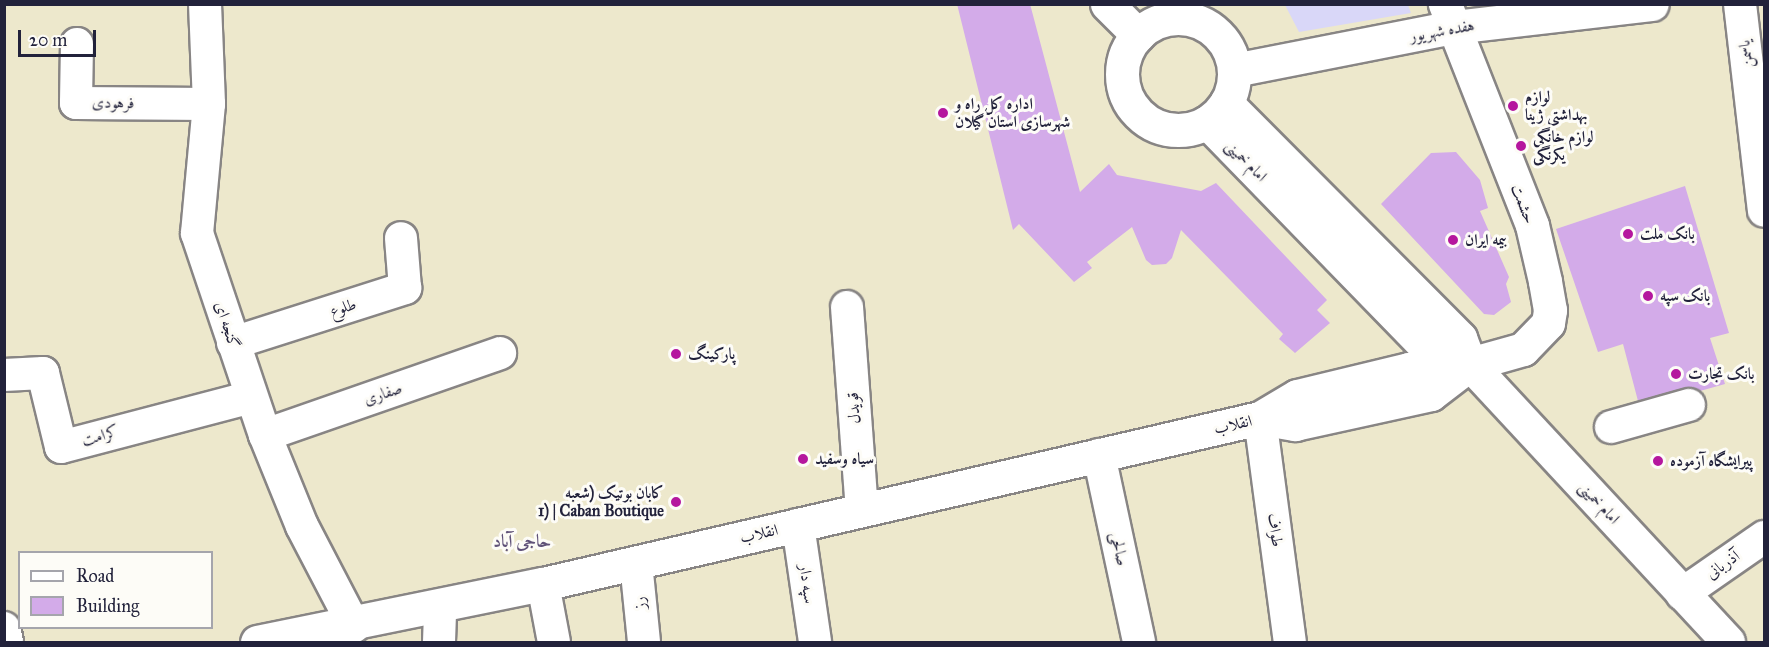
<!DOCTYPE html>
<meta charset="utf-8">
<style>
body{margin:0}
#map{position:relative;width:1769px;height:647px;overflow:hidden;background:#ede8cc;font-family:"IM FELL Great Primer",Amiri,serif}
div>[style]{position:absolute}
.built>*{inset:0;background:#d9d7f8}
.building>*{inset:0;background:#d3abe9}
.roads{filter:drop-shadow(2px 0 #888584) drop-shadow(-2px 0 #888584) drop-shadow(0 2px #888584) drop-shadow(0 -2px #888584)}
.minor>*{height:32px;margin:-16px;padding:0 16px;transform-origin:16px;border-radius:16px;background:#fff}
.major>*{height:33px;margin:-16.5px;padding:0 16.5px;transform-origin:16.5px;border-radius:16.5px;background:#fff}
.major>.ring{margin:-16.5px;padding:0;box-sizing:content-box;background:none;border:33px solid #fff;border-radius:50%}
.dots>*{width:16px;height:16px;translate:-50% -50%;box-sizing:border-box;border:3px solid #fdfcf7;border-radius:50%}
span{translate:-50% -50%;white-space:nowrap;text-align:center;line-height:1.15;-webkit-text-stroke:6px #fdfcf7;paint-order:stroke}
.street-label{font-size:16px;color:#22223b}
.poi-label{font-size:16px;color:#22223b;font-weight:700}
.left{translate:0 -50%;text-align:left}
.right{translate:-100% -50%;text-align:right}
.neighbourhood-label{font-size:18px;color:#605278;font-weight:700}
.frame{position:absolute;inset:0;border:6px solid #22223b;pointer-events:none}
.legend{position:absolute;left:18px;top:551px;width:195px;height:78px;box-sizing:border-box;background:#fdfcf7;border:2px solid #a5a5ac;margin:0;padding:8px 10px;list-style:none;font-size:18px;color:#22223b}
.legend li{display:flex;align-items:center;gap:12px;height:30px}
.legend b{width:30px;border:2px solid #a5a5ac}
.scale{position:absolute;left:18px;top:30px;width:78px;height:27px;box-sizing:border-box;border:3px solid #22223b;border-top:0;padding-left:8px;font-size:18px;line-height:21px;white-space:nowrap;color:#22223b;-webkit-text-stroke:4px #fdfcf7;paint-order:stroke}
</style>
<div id="map">
<div class="built">
<div style="clip-path:polygon(1285px 5px,1408px 5px,1411px 13px,1299px 32px)"></div>
</div>
<div class="building">
<div style="clip-path:polygon(957px 4px,1030px 4px,1080px 192px,1109px 164px,1117px 175px,1201px 191px,1216px 183px,1327px 300px,1317px 310px,1330px 323px,1295px 353px,1279px 339px,1283px 334px,1181px 230px,1172px 258px,1166px 264px,1152px 265px,1146px 260px,1132px 227px,1087px 262px,1092px 268px,1074px 282px,1019px 224px,1013px 230px)"></div>
<div style="clip-path:polygon(1456px 152px,1480px 180px,1488px 208px,1480px 211px,1509px 277px,1506px 284px,1511px 302px,1494px 315px,1484px 314px,1381px 204px,1431px 153px)"></div>
<div style="clip-path:polygon(1685px 186px,1729px 333px,1710px 338px,1725px 384px,1700px 391px,1684px 388px,1638px 401px,1623px 344px,1598px 352px,1556px 229px)"></div>
</div>
<div class="roads">
<div class="minor">
<div style="left:205px;top:4px;width:100px;rotate:87.7deg"></div>
<div style="left:209px;top:104px;width:130px;rotate:95.3deg"></div>
<div style="left:197px;top:233px;width:213px;rotate:71.4deg"></div>
<div style="left:265px;top:435px;width:98px;rotate:67.9deg"></div>
<div style="left:302px;top:526px;width:113px;rotate:62.5deg"></div>
<div style="left:1740px;top:4px;width:208px;rotate:83.4deg"></div>
<div style="left:77px;top:44px;width:59px;rotate:91deg"></div>
<div style="left:76px;top:103px;width:133px;rotate:0.4deg"></div>
<div style="left:847px;top:307px;width:203px;rotate:85.8deg"></div>
<div style="left:233px;top:343px;width:181px;rotate:-17.7deg"></div>
<div style="left:405px;top:288px;width:50px;rotate:-94.6deg"></div>
<div style="left:4px;top:375px;width:39px;rotate:-3deg"></div>
<div style="left:43px;top:373px;width:76px;rotate:76.3deg"></div>
<div style="left:61px;top:447px;width:196px;rotate:-14.7deg"></div>
<div style="left:1260px;top:418px;width:226px;rotate:82.4deg"></div>
<div style="left:1611px;top:427px;width:81px;rotate:-15.8deg"></div>
<div style="left:265px;top:435px;width:249px;rotate:-19.2deg"></div>
<div style="left:1099px;top:455px;width:191px;rotate:77.9deg"></div>
<div style="left:798px;top:525px;width:118px;rotate:81.7deg"></div>
<div style="left:636px;top:563px;width:79px;rotate:84.2deg"></div>
<div style="left:543px;top:584px;width:59px;rotate:79.3deg"></div>
<div style="left:1682px;top:594px;width:100px;rotate:-34.8deg"></div>
<div style="left:4px;top:628px;width:14px;rotate:78deg"></div>
<div style="left:439px;top:642px;width:36px;rotate:-88deg"></div>
</div>
<div class="major">
<div style="left:1107px;top:4px;width:44px;rotate:45deg"></div>
<div class="ring" style="left:1122px;top:18px;width:79px;height:79px"></div>
<div style="left:1234px;top:70px;width:224px;rotate:-11.1deg"></div>
<div style="left:1454px;top:27px;width:199px;rotate:-6.6deg"></div>
<div style="left:1226px;top:103px;width:332px;rotate:45.1deg"></div>
<div style="left:1460px;top:338px;width:28px;rotate:69deg"></div>
<div style="left:1470px;top:364px;width:379px;rotate:47.1deg"></div>
<div style="left:1207px;top:122px;width:324px;rotate:45.8deg"></div>
<div style="left:1433px;top:354px;width:31px;rotate:15deg"></div>
<div style="left:1260px;top:418px;width:36px;rotate:10deg"></div>
<div style="left:1295px;top:424px;width:139px;rotate:-12.4deg"></div>
<div style="left:1431px;top:394px;width:49px;rotate:-37.6deg"></div>
<div style="left:257px;top:642px;width:292px;rotate:-11.5deg"></div>
<div style="left:543px;top:584px;width:736px;rotate:-13.04deg"></div>
<div style="left:1260px;top:418px;width:43px;rotate:-30.7deg"></div>
<div style="left:1297px;top:396px;width:115px;rotate:-13.6deg"></div>
<div style="left:1409px;top:369px;width:61px;rotate:-4.7deg"></div>
<div style="left:1470px;top:364px;width:55px;rotate:-15.8deg"></div>
<div style="left:1523px;top:349px;width:36px;rotate:-46deg"></div>
<div style="left:1548px;top:323px;width:13px;rotate:-81deg"></div>
<div style="left:1550px;top:310px;width:29px;rotate:-100deg"></div>
<div style="left:1545px;top:281px;width:57px;rotate:-103.1deg"></div>
<div style="left:1532px;top:225px;width:238px;rotate:-111.5deg"></div>
</div>
</div>
<div class="dots">
<div style="left:1513px;top:106px;background:#b5179e"></div>
<div style="left:943px;top:113px;background:#b5179e"></div>
<div style="left:1521px;top:146px;background:#b5179e"></div>
<div style="left:1628px;top:234px;background:#b5179e"></div>
<div style="left:1453px;top:240px;background:#b5179e"></div>
<div style="left:1648px;top:296px;background:#b5179e"></div>
<div style="left:676px;top:354px;background:#b5179e"></div>
<div style="left:1676px;top:374px;background:#b5179e"></div>
<div style="left:803px;top:459px;background:#b5179e"></div>
<div style="left:1658px;top:461px;background:#b5179e"></div>
<div style="left:676px;top:502px;background:#b5179e"></div>
</div>
<div class="street-label">
<span style="left:1442px;top:31px;rotate:-10deg">هفده شهریور</span>
<span style="left:1746px;top:54px;rotate:-97deg">یاسمن</span>
<span style="left:113px;top:103px;rotate:1deg">فرهودی</span>
<span style="left:1246px;top:161px;rotate:45deg">امام خمینی</span>
<span style="left:1523px;top:204px;rotate:69deg">حشمت</span>
<span style="left:343px;top:308px;rotate:-18deg">طلوع</span>
<span style="left:227px;top:325px;rotate:72deg">گنجه ای</span>
<span style="left:383px;top:394px;rotate:-19deg">صفاری</span>
<span style="left:854px;top:408px;rotate:-94deg">قویدل</span>
<span style="left:1233px;top:425px;rotate:-13deg">انقلاب</span>
<span style="left:100px;top:436px;rotate:-15deg">کرامت</span>
<span style="left:1599px;top:503px;rotate:47deg">امام خمینی</span>
<span style="left:1275px;top:530px;rotate:82deg">طواف</span>
<span style="left:759px;top:534px;rotate:-13deg">انقلاب</span>
<span style="left:1119px;top:549px;rotate:78deg">صالحی</span>
<span style="left:1723px;top:565px;rotate:-35deg">آذربانی</span>
<span style="left:807px;top:584px;rotate:83deg">سپه دار</span>
<span style="left:640px;top:603px;rotate:-96deg">رز</span>
</div>
<div class="poi-label">
<span class="left" style="left:1525px;top:106px">لوازم<br>بهداشتی ژینا</span>
<span class="left" style="left:955px;top:113px">اداره کل راه و<br>شهرسازی استان گیلان</span>
<span class="left" style="left:1533px;top:146px">لوازم خانگی<br>یکرنگی</span>
<span class="left" style="left:1640px;top:234px">بانک ملت</span>
<span class="left" style="left:1465px;top:240px">بیمه ایران</span>
<span class="left" style="left:1660px;top:296px">بانک سپه</span>
<span class="left" style="left:688px;top:354px">پارکینگ</span>
<span class="left" style="left:1688px;top:374px">بانک تجارت</span>
<span class="left" style="left:815px;top:459px">سیاه وسفید</span>
<span class="left" style="left:1670px;top:461px">پیرایشگاه آزموده</span>
<span class="right" style="left:664px;top:502px">کابان بوتیک (شعبه<br>1) | Caban Boutique</span>
</div>
<div class="neighbourhood-label">
<span style="left:522px;top:541px">حاجی آباد</span>
</div>
<div class="frame"></div>
<ul class="legend">
<li><b style="height:8px;background:#fff"></b>Road</li>
<li><b style="height:16px;background:#d3abe9"></b>Building</li>
</ul>
<div class="scale">20 m</div>
</div>
